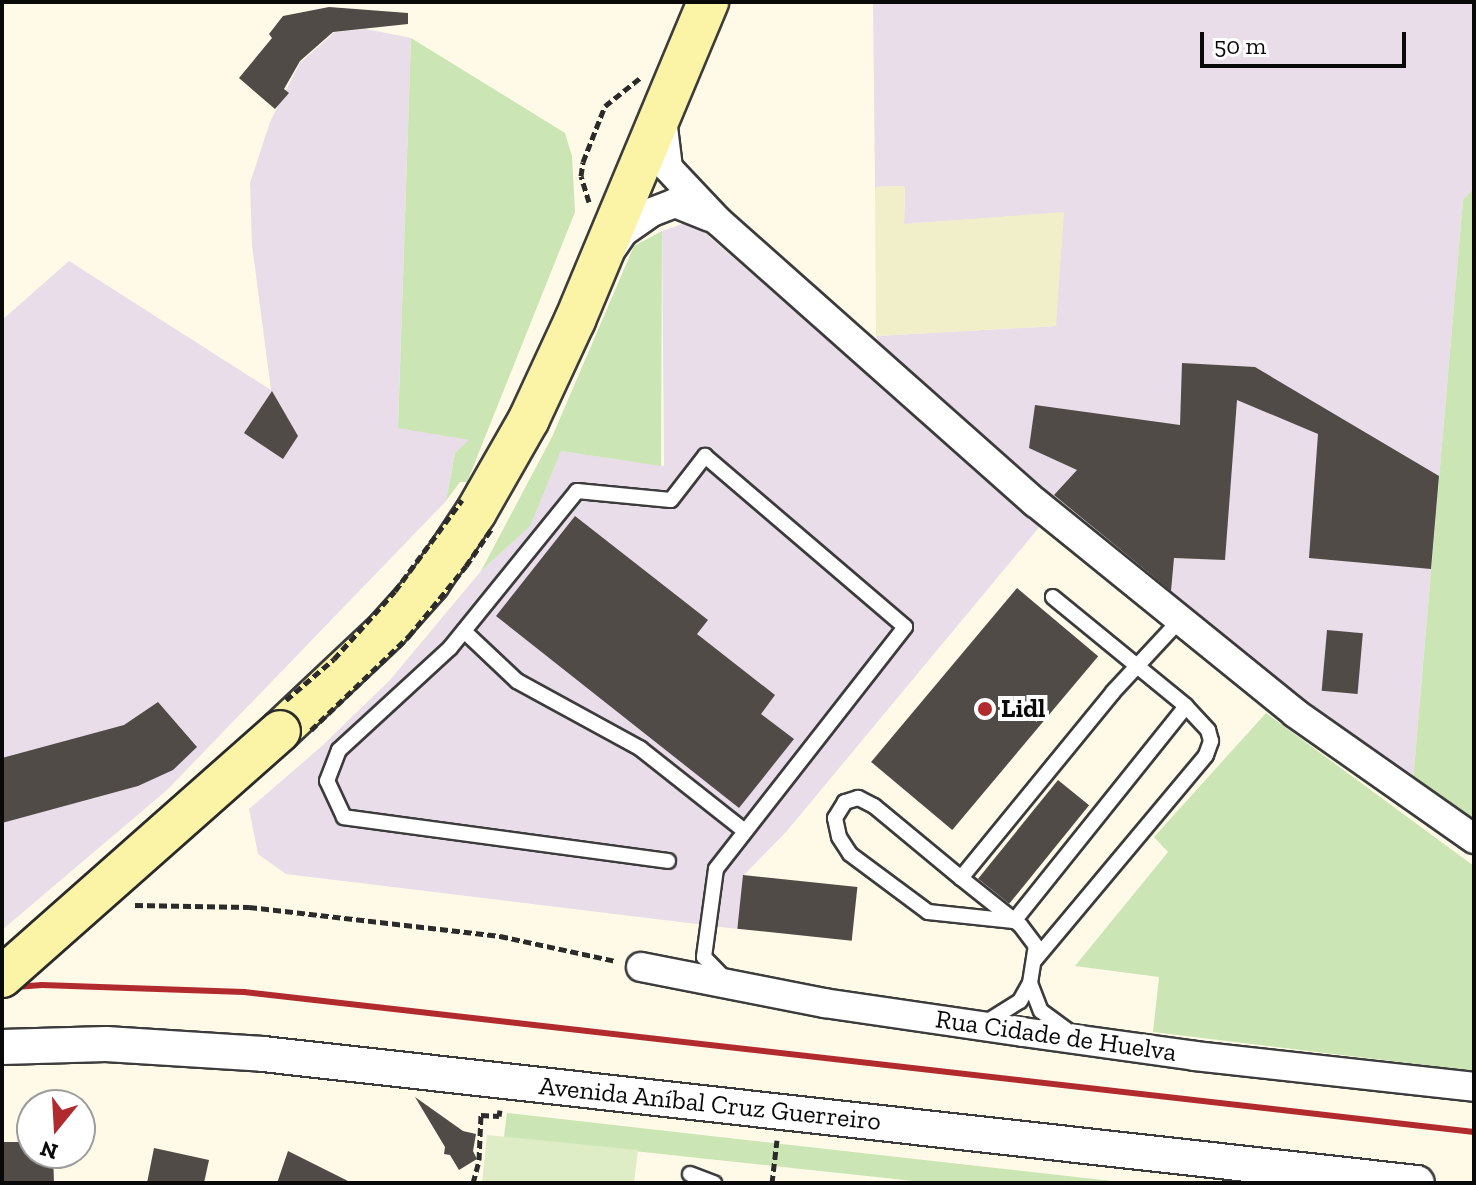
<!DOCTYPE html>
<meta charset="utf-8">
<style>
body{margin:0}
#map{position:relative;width:1476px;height:1185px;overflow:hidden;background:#fefae7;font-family:"Zilla Slab",serif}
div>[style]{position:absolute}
.industrial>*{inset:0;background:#e8dde9}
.farmland>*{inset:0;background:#f1efc9}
.green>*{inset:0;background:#cce5b4}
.pitch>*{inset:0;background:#deedc5}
.building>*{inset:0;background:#514b47;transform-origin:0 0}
.path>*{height:5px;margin-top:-2.5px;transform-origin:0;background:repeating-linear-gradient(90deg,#2b2b2b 0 8px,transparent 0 12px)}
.roads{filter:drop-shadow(2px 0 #3c3c3c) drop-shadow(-2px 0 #3c3c3c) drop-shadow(0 2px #3c3c3c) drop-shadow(0 -2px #3c3c3c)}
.service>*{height:14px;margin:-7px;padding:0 7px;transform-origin:7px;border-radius:7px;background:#fff}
.minor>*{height:28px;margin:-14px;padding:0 14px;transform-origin:14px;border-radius:14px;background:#fff}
.tertiary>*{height:34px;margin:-17px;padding:0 17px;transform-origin:17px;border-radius:17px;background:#fff}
.secondary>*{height:40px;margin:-20px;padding:0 20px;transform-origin:20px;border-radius:20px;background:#fbf3a5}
.rail>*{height:6px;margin:-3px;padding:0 3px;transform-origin:3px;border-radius:3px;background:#b12a2d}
.path-bridge>*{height:5px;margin-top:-2.5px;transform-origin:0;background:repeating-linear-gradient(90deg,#2b2b2b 0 8px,transparent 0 12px)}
.bridges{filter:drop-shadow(2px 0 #2b2b2b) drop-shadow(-2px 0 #2b2b2b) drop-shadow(0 2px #2b2b2b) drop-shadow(0 -2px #2b2b2b)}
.secondary-bridge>*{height:40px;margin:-20px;padding:0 20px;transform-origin:20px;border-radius:20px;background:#fbf3a5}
.dots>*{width:22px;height:22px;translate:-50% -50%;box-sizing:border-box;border:4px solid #fff;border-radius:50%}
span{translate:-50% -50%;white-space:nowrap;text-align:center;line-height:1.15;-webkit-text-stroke:8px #fff;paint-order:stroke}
.poi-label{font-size:26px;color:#090909;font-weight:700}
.left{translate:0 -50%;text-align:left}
.street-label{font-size:26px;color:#090909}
.frame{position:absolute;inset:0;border:4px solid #090909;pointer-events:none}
.north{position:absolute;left:16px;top:1089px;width:80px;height:80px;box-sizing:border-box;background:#fff;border:2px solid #9d9d9d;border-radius:50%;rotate:198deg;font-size:22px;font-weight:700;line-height:32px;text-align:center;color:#090909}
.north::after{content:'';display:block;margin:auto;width:28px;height:36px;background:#b12a2d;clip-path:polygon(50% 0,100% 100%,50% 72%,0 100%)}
.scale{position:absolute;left:1200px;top:32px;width:206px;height:36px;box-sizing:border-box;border:4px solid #090909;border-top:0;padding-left:10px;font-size:24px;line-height:28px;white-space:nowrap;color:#090909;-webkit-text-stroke:6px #fff;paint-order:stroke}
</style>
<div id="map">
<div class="industrial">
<div style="clip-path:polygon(873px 2px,1474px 2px,1474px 188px,1463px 200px,1413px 781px,1186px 613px,886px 357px,876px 336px,1055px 326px,1063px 213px,904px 224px,905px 186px,875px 187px)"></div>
<div style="clip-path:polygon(366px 29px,411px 38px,398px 427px,470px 440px,455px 453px,446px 501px,167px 790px,2px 930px,2px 320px,69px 261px,271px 390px,252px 245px,250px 183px,270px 122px,300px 63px,335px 32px)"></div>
<div style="clip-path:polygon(691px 221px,1041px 525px,786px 832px,744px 875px,738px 929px,286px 874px,258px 854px,249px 809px,323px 745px,390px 680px,481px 571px,529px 526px,561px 451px,664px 466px,662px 231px)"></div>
</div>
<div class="farmland">
<div style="clip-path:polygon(905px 186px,904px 224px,1064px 212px,1056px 326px,876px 336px,875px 187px)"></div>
</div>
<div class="green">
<div style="clip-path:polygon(411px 38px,565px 133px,572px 156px,575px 212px,467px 482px,460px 482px,446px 501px,455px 453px,469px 440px,398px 428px)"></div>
<div style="clip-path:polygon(1474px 188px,1474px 823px,1413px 781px,1463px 200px)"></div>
<div style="clip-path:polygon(662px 231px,661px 466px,561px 451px,530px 526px,481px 571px,552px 437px,634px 246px)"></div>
<div style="clip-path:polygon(1266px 713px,1474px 866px,1474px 1071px,1153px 1032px,1159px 977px,1075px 966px,1168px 852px,1154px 837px)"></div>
<div style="clip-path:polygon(507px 1113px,1130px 1183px,932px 1183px,504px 1137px)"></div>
</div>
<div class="pitch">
<div style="clip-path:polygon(487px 1135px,638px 1150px,634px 1183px,482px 1183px)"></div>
</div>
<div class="building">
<div style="clip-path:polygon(329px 7px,408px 13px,408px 24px,333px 32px,300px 61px,284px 89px,289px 93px,275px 109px,239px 78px,272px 38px,269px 34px,283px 16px)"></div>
<div style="clip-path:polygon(1182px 363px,1255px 367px,1439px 476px,1431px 569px,1309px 558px,1318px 434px,1237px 400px,1225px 560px,1174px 558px,1171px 591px,1054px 495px,1077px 470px,1029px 448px,1035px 405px,1180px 425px)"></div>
<div style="clip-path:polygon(272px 391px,298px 436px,283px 459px,244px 433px)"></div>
<div style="clip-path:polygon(575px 516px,708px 620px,697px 634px,775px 695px,761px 714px,794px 739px,739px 808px,496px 616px)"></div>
<div style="left:1017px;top:588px;width:106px;height:227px;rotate:40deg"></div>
<div style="left:1327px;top:630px;width:36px;height:61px;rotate:5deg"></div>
<div style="clip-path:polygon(158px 702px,197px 747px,173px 770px,138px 786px,2px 823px,2px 758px,124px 725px)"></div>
<div style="left:1058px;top:780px;width:40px;height:127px;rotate:39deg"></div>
<div style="left:743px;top:875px;width:115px;height:54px;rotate:6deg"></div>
<div style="clip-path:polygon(415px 1097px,463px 1131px,476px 1134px,473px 1151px,477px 1159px,459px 1170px,450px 1155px,444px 1154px,445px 1147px)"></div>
<div style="clip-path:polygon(2px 1142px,32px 1142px,32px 1153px,53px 1153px,54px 1183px,2px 1183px)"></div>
<div style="clip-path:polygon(154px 1148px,209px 1160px,204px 1183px,147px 1183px)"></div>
<div style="clip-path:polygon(288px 1151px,352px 1183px,277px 1183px)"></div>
</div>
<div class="path">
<div style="left:589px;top:202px;width:27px;rotate:-107deg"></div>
<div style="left:581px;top:176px;width:14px;rotate:-82deg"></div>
<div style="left:583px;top:162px;width:60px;rotate:-68.6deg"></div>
<div style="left:605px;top:106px;width:45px;rotate:-38.7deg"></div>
<div style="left:135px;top:905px;width:114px;rotate:1deg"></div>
<div style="left:249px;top:907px;width:253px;rotate:6.6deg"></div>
<div style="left:500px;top:936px;width:119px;rotate:12.2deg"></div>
<div style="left:473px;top:1183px;width:24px;rotate:-75deg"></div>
<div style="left:479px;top:1160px;width:45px;rotate:-87.5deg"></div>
<div style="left:481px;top:1115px;width:18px;rotate:3deg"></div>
<div style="left:499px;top:1116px;width:6px;rotate:-81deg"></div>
<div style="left:772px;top:1183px;width:43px;rotate:-83.4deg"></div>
</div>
<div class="roads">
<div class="service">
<div style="left:464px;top:631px;width:73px;rotate:43.3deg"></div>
<div style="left:517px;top:681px;width:141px;rotate:28.7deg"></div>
<div style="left:641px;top:749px;width:132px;rotate:38.3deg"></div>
<div style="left:668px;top:861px;width:327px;rotate:-172.3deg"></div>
<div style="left:344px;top:817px;width:40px;rotate:-115deg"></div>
<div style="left:327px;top:781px;width:33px;rotate:-69deg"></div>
<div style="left:339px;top:750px;width:151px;rotate:-42.6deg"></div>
<div style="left:450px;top:648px;width:202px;rotate:-51deg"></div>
<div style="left:577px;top:491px;width:94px;rotate:5.5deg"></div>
<div style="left:671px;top:500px;width:56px;rotate:-52.3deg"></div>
<div style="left:705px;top:456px;width:263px;rotate:40.5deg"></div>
<div style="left:905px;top:627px;width:307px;rotate:128deg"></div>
<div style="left:716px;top:869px;width:89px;rotate:97.8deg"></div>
<div style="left:704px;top:957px;width:29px;rotate:46deg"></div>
<div style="left:961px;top:878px;width:113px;rotate:-140.4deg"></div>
<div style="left:874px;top:806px;width:18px;rotate:-153deg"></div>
<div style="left:858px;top:798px;width:14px;rotate:163deg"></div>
<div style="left:845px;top:802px;width:19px;rotate:122deg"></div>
<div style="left:835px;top:818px;width:19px;rotate:78deg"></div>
<div style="left:839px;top:837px;width:20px;rotate:57deg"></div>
<div style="left:850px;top:854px;width:97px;rotate:36.6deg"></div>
<div style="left:928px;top:912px;width:86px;rotate:6deg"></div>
<div style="left:1014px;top:921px;width:275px;rotate:-51.3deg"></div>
<div style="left:1034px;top:961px;width:268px;rotate:-50.1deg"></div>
<div style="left:1206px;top:755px;width:15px;rotate:-70deg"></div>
<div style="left:1211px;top:741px;width:11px;rotate:-105deg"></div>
<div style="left:1208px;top:730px;width:33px;rotate:-133deg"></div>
<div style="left:1186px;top:706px;width:172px;rotate:-140.7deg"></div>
<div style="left:1030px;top:983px;width:30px;rotate:69deg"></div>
<div style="left:1041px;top:1011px;width:32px;rotate:36deg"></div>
<div style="left:985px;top:1023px;width:41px;rotate:-32.2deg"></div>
<div style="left:1020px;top:1001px;width:21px;rotate:-61deg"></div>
<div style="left:1030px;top:983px;width:37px;rotate:-81deg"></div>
<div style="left:1036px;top:946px;width:26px;rotate:-127deg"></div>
<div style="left:1020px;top:925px;width:75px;rotate:-141.5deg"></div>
<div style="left:961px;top:878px;width:240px;rotate:-50.7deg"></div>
<div style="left:1113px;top:692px;width:98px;rotate:-47.1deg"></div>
<div style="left:690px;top:1174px;width:26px;rotate:21deg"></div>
</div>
<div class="minor">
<div style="left:662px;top:119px;width:49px;rotate:83deg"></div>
<div style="left:668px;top:168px;width:73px;rotate:46.7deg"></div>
<div style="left:718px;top:221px;width:425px;rotate:41.6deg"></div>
<div style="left:1036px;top:503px;width:333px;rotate:39deg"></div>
<div style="left:1295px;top:713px;width:219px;rotate:35.1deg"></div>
<div style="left:613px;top:247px;width:18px;rotate:-56deg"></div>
<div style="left:623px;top:232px;width:35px;rotate:-35deg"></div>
<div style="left:652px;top:212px;width:25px;rotate:-21deg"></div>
<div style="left:675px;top:203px;width:37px;rotate:22deg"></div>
<div style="left:641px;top:967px;width:187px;rotate:11.1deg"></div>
<div style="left:824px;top:1003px;width:201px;rotate:8.3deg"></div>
<div style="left:1023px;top:1032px;width:174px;rotate:7.9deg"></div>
<div style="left:1195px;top:1056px;width:281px;rotate:6.3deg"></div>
</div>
<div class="tertiary">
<div style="left:2px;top:1047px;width:104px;rotate:-1.7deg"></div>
<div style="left:106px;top:1044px;width:157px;rotate:3.6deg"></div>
<div style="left:263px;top:1054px;width:1161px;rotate:6.38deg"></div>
</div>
<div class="secondary">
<div style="left:280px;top:731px;width:147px;rotate:-43.3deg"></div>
<div style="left:387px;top:630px;width:63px;rotate:-48.2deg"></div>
<div style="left:429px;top:583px;width:85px;rotate:-56.5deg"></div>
<div style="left:476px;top:512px;width:107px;rotate:-60.3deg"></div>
<div style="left:529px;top:419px;width:109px;rotate:-65.1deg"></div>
<div style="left:575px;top:320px;width:345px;rotate:-67.3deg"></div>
</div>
</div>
<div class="rail">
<div style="left:2px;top:988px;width:40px;rotate:-4.3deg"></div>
<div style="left:42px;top:985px;width:202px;rotate:2deg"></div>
<div style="left:244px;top:992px;width:1238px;rotate:6.49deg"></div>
</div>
<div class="path-bridge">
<div style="left:286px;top:700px;width:63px;rotate:-40.5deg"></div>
<div style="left:334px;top:659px;width:91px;rotate:-48.1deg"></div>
<div style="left:395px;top:591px;width:113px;rotate:-53.6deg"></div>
<div style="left:311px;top:730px;width:136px;rotate:-43.8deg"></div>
<div style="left:409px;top:636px;width:90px;rotate:-50.8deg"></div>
<div style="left:466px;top:566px;width:46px;rotate:-55.6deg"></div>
</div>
<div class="bridges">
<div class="secondary-bridge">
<div style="left:2px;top:977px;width:371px;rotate:-41.5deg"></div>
</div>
</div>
<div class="dots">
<div style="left:985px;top:709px;background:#b12a2d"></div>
</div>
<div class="poi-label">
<span class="left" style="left:1001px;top:709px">Lidl</span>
</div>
<div class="street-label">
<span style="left:1056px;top:1036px;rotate:8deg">Rua Cidade de Huelva</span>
<span style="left:710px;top:1104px;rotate:6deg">Avenida Aníbal Cruz Guerreiro</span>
</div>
<div class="frame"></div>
<div class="north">N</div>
<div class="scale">50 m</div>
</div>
